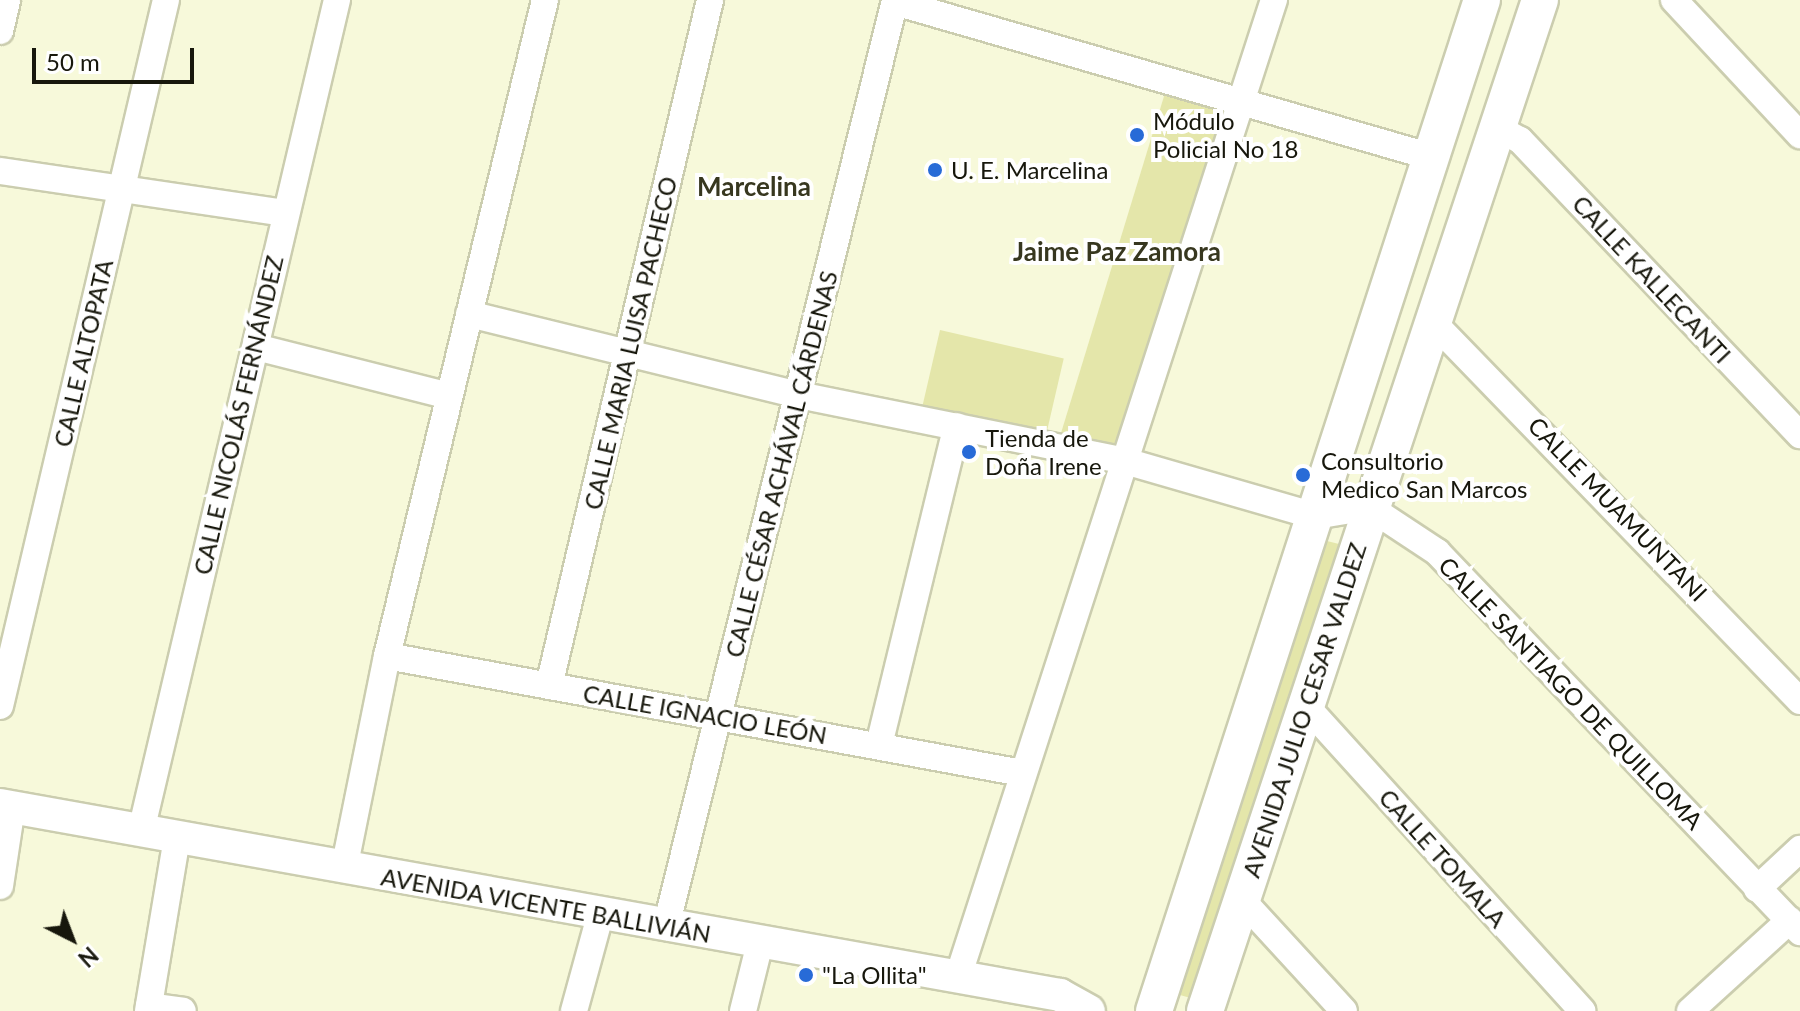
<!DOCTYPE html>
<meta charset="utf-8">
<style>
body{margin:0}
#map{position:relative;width:1800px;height:1011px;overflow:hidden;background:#f7f9da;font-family:Lato,sans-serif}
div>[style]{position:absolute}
.green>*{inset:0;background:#e4e6aa;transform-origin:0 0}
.roads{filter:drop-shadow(2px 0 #cbcdaf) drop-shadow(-2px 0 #cbcdaf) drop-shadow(0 2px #cbcdaf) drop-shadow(0 -2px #cbcdaf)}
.minor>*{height:26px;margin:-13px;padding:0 13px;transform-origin:13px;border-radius:13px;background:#fff}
.tertiary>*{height:32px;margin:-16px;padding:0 16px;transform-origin:16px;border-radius:16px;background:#fff}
.secondary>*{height:36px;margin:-18px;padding:0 18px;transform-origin:18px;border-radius:18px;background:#fff}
.dots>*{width:22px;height:22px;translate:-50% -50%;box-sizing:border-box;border:4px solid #fff;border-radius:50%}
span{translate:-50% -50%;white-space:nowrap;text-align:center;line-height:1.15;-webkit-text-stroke:8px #fff;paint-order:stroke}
.poi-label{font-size:24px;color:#17170c}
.left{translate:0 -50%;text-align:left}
.street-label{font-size:24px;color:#17170c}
.neighbourhood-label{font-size:26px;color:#37371f;font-weight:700}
.north{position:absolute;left:32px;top:899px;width:80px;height:80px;-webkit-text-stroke:6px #fff;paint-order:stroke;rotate:138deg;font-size:22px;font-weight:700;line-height:32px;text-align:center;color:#17170c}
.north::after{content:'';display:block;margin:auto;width:28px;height:36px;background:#17170c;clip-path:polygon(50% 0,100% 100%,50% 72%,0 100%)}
.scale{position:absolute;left:32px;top:48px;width:162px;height:36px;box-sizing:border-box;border:4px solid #17170c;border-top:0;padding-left:10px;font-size:24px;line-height:28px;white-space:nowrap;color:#17170c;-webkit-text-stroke:6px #fff;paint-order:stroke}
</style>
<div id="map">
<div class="green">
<div style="left:1165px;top:93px;width:67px;height:358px;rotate:17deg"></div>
<div style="left:940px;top:330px;width:127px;height:77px;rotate:13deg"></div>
<div style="clip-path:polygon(1319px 539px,1343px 545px,1198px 1000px,1169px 992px)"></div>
</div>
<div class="roads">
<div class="minor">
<div style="left:1674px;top:0;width:185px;rotate:47deg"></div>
<div style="left:895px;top:2px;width:559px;rotate:16.1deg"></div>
<div style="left:0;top:31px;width:32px;rotate:-77deg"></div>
<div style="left:1498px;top:128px;width:25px;rotate:29deg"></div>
<div style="left:1520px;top:140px;width:407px;rotate:46.5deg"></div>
<div style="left:0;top:171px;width:286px;rotate:8.4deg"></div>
<div style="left:469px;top:314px;width:340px;rotate:13.8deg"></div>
<div style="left:799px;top:395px;width:333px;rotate:11.4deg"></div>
<div style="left:1125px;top:461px;width:198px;rotate:16.1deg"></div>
<div style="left:1315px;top:516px;width:55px;rotate:-9.5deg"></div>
<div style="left:1369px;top:507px;width:82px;rotate:33.5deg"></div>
<div style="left:1437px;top:552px;width:526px;rotate:46.31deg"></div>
<div style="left:1432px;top:321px;width:529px;rotate:45.92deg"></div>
<div style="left:256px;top:347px;width:199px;rotate:14.2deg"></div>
<div style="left:387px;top:656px;width:646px;rotate:10.44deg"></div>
<div style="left:549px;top:686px;width:705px;rotate:-76.79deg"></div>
<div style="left:1305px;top:705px;width:413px;rotate:47.8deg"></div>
<div style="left:0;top:706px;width:725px;rotate:-76.77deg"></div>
<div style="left:879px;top:745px;width:328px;rotate:-76.3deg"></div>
<div style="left:141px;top:831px;width:854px;rotate:-76.73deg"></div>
<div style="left:344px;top:869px;width:217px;rotate:-78.6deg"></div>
<div style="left:387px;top:656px;width:675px;rotate:-76.46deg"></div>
<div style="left:0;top:886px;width:80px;rotate:-81.4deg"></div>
<div style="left:1757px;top:889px;width:59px;rotate:-42.9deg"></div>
<div style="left:1243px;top:901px;width:149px;rotate:47.4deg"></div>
<div style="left:666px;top:927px;width:955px;rotate:-76.12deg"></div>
<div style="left:958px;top:977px;width:1027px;rotate:-72.08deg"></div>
<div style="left:149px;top:1006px;width:34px;rotate:8deg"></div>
<div style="left:148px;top:1011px;width:176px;rotate:-80.5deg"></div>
<div style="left:574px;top:1011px;width:98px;rotate:-74.7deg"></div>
<div style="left:743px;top:1011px;width:70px;rotate:-76deg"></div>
<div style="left:1690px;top:1011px;width:135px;rotate:-42.3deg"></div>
</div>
<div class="tertiary">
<div style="left:0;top:805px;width:1077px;rotate:10.16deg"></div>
<div style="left:1060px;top:995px;width:33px;rotate:29deg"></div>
</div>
<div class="secondary">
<div style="left:1154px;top:1011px;width:1063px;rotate:-72.03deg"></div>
<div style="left:1205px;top:1011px;width:1065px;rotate:-71.67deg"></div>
</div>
</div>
<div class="dots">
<div style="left:1137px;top:135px;background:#286bd7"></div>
<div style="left:935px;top:170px;background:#286bd7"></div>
<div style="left:969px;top:452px;background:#286bd7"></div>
<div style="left:1303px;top:475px;background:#286bd7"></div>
<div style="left:806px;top:975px;background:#286bd7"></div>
</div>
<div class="poi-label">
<span class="left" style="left:1153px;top:135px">Módulo<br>Policial No 18</span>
<span class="left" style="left:951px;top:170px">U. E. Marcelina</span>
<span class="left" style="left:985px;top:452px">Tienda de<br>Doña Irene</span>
<span class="left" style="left:1321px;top:475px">Consultorio<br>Medico San Marcos</span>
<span class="left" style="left:822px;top:975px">"La Ollita"</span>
</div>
<div class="street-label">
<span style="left:1652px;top:279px;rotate:47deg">CALLE KALLECANTI</span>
<span style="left:630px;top:343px;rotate:-77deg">CALLE MARIA LUISA PACHECO</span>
<span style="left:83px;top:353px;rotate:-77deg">CALLE ALTOPATA</span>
<span style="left:238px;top:415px;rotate:-77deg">CALLE NICOLÁS FERNÁNDEZ</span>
<span style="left:781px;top:464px;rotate:-76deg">CALLE CÉSAR ACHÁVAL CÁRDENAS</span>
<span style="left:1618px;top:509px;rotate:46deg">CALLE MUAMUNTANI</span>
<span style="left:1571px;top:693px;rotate:46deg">CALLE SANTIAGO DE QUILLOMA</span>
<span style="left:1304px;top:710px;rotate:-72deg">AVENIDA JULIO CESAR VALDEZ</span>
<span style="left:705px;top:714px;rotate:10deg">CALLE IGNACIO LEÓN</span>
<span style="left:1443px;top:858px;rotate:48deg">CALLE TOMALA</span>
<span style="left:546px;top:905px;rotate:10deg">AVENIDA VICENTE BALLIVIÁN</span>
</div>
<div class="neighbourhood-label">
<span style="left:754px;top:187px">Marcelina</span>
<span style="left:1117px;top:252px">Jaime Paz Zamora</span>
</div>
<div class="north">N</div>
<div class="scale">50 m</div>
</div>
